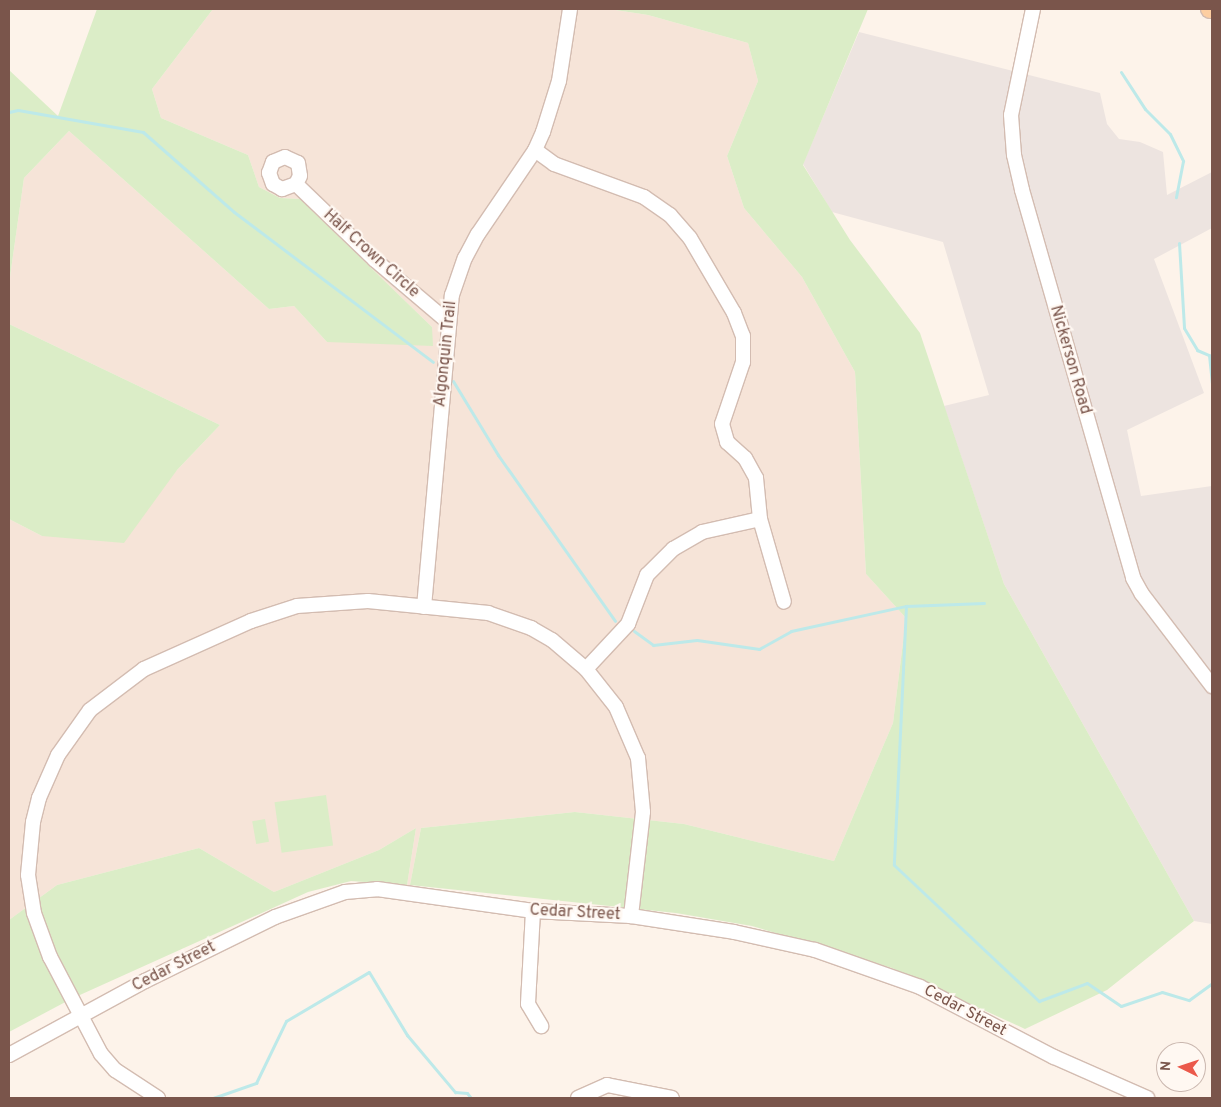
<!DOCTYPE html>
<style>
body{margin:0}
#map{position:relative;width:1221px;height:1107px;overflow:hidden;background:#fdf3ea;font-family:Overpass,sans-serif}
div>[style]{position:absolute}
.residential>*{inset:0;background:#f6e4d8}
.industrial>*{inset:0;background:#ede4e0}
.green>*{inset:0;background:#dbedc7;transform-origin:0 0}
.stream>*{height:3px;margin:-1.5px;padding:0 1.5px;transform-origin:1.5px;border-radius:1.5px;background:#bde9e9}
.roads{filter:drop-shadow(1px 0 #d3bcb1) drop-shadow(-1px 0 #d3bcb1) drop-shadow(0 1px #d3bcb1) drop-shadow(0 -1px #d3bcb1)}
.minor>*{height:14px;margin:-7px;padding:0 7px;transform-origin:7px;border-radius:7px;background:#fff}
.major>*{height:18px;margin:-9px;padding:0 9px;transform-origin:9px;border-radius:9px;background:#fdcea1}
span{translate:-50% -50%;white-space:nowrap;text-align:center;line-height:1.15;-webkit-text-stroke:4.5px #fff8f2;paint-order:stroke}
.street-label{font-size:16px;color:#7a554b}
.frame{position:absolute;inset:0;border:10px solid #7a554b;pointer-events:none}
.north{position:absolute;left:1156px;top:1042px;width:50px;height:50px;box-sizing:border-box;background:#fff8f2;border:1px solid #cab7af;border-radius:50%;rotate:274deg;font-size:14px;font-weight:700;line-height:20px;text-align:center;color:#7a554b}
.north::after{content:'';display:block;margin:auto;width:18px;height:22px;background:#eb594b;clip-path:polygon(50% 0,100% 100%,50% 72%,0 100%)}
</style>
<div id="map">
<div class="residential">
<div style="clip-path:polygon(213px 9px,609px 9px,648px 15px,748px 43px,758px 81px,727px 156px,744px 208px,802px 277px,855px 372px,866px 574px,906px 618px,893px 723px,834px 861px,684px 824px,575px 812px,421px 828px,410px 885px,407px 885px,416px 828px,379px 850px,274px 892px,199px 848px,57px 885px,9px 920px,9px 519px,42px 536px,177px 470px,220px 425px,9px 324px,9px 284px,24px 178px,69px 131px,269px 309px,294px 306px,327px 342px,432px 327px,300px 199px,280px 198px,259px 187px,248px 155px,161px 118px,152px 89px)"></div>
</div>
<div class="industrial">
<div style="clip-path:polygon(859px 32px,1100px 93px,1107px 124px,1119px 139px,1140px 142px,1163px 152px,1167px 195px,1212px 172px,1212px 228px,1154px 259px,1204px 393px,1127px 430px,1141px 496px,1212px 486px,1212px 924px,1194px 921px,1004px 584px,944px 406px,989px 395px,943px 242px,832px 212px,803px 164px)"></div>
</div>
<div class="green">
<div style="clip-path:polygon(97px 9px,213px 9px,152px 89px,161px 118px,248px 155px,259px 187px,280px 198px,300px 199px,432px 327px,433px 346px,327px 342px,294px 306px,269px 309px,69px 131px,24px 178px,9px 284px,9px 70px,58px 116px)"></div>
<div style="clip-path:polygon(609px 9px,868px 9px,803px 165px,850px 240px,920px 333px,1004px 584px,1194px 921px,1107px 990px,1025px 1029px,892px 968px,752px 926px,676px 913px,410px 885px,421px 828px,575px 812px,684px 824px,834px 861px,893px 723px,906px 618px,866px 574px,855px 372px,802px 277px,744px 208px,727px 156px,758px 81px,748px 43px,648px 15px)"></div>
<div style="clip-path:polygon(9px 324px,220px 425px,177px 470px,124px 543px,42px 536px,9px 519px)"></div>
<div style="left:326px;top:795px;width:51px;height:52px;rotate:82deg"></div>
<div style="left:265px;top:819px;width:23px;height:13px;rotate:80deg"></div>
<div style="clip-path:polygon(416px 828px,407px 885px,351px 881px,308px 892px,71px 999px,9px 1032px,9px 920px,57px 885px,199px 848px,274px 892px,379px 850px)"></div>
</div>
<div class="stream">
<div style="left:1121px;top:72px;width:44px;rotate:57deg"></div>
<div style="left:1145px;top:109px;width:35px;rotate:45deg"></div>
<div style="left:1170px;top:134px;width:30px;rotate:64deg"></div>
<div style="left:1183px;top:161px;width:37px;rotate:101deg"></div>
<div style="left:9px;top:112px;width:9px;rotate:-13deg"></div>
<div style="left:18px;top:110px;width:127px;rotate:10deg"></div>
<div style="left:143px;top:132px;width:121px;rotate:41.3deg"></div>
<div style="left:234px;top:212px;width:249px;rotate:37deg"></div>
<div style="left:1179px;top:243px;width:85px;rotate:86.6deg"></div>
<div style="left:1184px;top:328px;width:26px;rotate:59deg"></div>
<div style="left:1197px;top:350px;width:13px;rotate:23deg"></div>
<div style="left:1209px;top:355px;width:28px;rotate:84deg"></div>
<div style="left:453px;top:381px;width:87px;rotate:58.7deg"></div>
<div style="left:498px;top:455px;width:203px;rotate:54.8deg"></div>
<div style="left:906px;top:606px;width:259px;rotate:92.7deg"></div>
<div style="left:894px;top:865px;width:199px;rotate:43.2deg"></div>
<div style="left:1039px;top:1001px;width:51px;rotate:-20.6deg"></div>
<div style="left:1087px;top:983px;width:41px;rotate:34.1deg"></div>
<div style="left:1121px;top:1006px;width:43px;rotate:-18.9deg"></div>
<div style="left:1162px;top:992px;width:28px;rotate:17deg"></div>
<div style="left:1189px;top:1000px;width:29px;rotate:-36deg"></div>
<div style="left:634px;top:631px;width:24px;rotate:36deg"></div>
<div style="left:653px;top:645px;width:44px;rotate:-6.5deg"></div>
<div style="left:697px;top:640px;width:63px;rotate:8.3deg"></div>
<div style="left:759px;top:649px;width:37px;rotate:-29deg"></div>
<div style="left:791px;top:631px;width:118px;rotate:-12.3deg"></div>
<div style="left:906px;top:606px;width:78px;rotate:-2.2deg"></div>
<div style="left:213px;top:1098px;width:46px;rotate:-19.2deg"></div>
<div style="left:256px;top:1083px;width:69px;rotate:-64.2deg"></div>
<div style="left:286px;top:1021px;width:96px;rotate:-30.6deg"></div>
<div style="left:369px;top:972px;width:74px;rotate:58.9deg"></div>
<div style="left:407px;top:1035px;width:75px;rotate:49.9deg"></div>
<div style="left:455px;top:1092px;width:12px;rotate:5deg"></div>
<div style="left:467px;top:1093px;width:6px;rotate:51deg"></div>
</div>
<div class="roads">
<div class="minor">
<div style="left:1033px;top:9px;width:108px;rotate:101.7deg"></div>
<div style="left:1011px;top:115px;width:40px;rotate:85.7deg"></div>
<div style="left:1014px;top:155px;width:36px;rotate:77deg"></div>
<div style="left:1022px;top:190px;width:404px;rotate:74deg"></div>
<div style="left:1133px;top:578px;width:18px;rotate:61deg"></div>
<div style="left:1142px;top:594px;width:116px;rotate:52.7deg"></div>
<div style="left:535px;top:150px;width:24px;rotate:36deg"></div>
<div style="left:554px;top:164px;width:96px;rotate:20.1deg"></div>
<div style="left:644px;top:197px;width:32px;rotate:35deg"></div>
<div style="left:670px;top:215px;width:30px;rotate:49deg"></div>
<div style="left:690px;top:238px;width:87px;rotate:59.6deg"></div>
<div style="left:734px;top:313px;width:25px;rotate:69deg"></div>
<div style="left:743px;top:336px;width:26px;rotate:90deg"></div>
<div style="left:743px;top:362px;width:65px;rotate:108.7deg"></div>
<div style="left:722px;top:424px;width:19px;rotate:74deg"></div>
<div style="left:727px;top:442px;width:24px;rotate:42deg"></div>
<div style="left:745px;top:458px;width:23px;rotate:61deg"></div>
<div style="left:756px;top:478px;width:41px;rotate:84.4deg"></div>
<div style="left:296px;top:184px;width:15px;rotate:160deg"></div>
<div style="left:282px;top:189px;width:10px;rotate:-151deg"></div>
<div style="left:273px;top:184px;width:12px;rotate:-110deg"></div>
<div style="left:269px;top:173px;width:12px;rotate:-70deg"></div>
<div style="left:273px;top:162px;width:13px;rotate:-23deg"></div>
<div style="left:285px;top:157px;width:14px;rotate:25deg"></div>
<div style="left:298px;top:163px;width:13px;rotate:81deg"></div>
<div style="left:300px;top:176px;width:9px;rotate:117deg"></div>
<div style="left:296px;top:184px;width:110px;rotate:43.9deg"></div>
<div style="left:375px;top:260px;width:96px;rotate:40.3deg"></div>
<div style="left:424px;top:607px;width:313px;rotate:-84.9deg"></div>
<div style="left:452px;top:295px;width:39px;rotate:-71deg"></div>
<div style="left:465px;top:258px;width:27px;rotate:-62deg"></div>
<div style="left:478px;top:234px;width:102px;rotate:-55.8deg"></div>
<div style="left:535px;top:150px;width:20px;rotate:-66deg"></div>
<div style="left:543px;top:132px;width:53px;rotate:-72.6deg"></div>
<div style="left:559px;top:81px;width:73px;rotate:-81.3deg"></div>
<div style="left:586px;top:669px;width:62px;rotate:-47deg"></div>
<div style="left:628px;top:624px;width:53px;rotate:-68.8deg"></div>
<div style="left:647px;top:575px;width:37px;rotate:-45deg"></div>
<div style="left:673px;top:549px;width:34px;rotate:-30deg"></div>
<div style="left:702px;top:532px;width:59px;rotate:-12.6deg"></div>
<div style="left:760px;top:519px;width:86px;rotate:73.9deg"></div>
<div style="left:533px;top:911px;width:93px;rotate:93.1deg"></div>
<div style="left:528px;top:1004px;width:26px;rotate:59deg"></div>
<div style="left:9px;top:1055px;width:155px;rotate:-28.6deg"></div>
<div style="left:145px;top:981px;width:145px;rotate:-26.2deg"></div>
<div style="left:275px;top:917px;width:74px;rotate:-19.7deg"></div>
<div style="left:345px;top:892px;width:32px;rotate:-5deg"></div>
<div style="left:377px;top:889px;width:158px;rotate:8deg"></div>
<div style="left:533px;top:911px;width:98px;rotate:2.9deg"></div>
<div style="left:631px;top:916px;width:104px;rotate:8.8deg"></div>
<div style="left:734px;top:932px;width:83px;rotate:12.5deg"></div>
<div style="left:815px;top:950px;width:111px;rotate:19.4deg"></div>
<div style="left:920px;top:987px;width:151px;rotate:27.6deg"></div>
<div style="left:1054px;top:1057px;width:102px;rotate:23.8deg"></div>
<div style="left:158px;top:1098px;width:51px;rotate:-146.9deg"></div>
<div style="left:115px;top:1070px;width:21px;rotate:-131deg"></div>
<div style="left:101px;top:1054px;width:110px;rotate:-117.7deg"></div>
<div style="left:50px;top:957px;width:47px;rotate:-110deg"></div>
<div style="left:34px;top:913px;width:38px;rotate:-99deg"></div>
<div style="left:28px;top:875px;width:53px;rotate:-84.6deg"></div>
<div style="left:33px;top:822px;width:25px;rotate:-76deg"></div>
<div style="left:39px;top:798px;width:47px;rotate:-66.2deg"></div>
<div style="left:58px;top:755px;width:55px;rotate:-54.6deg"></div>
<div style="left:90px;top:710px;width:68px;rotate:-37.2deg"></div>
<div style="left:144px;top:669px;width:117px;rotate:-24.2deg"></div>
<div style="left:251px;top:621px;width:48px;rotate:-18.1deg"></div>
<div style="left:297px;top:606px;width:71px;rotate:-4deg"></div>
<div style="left:368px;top:601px;width:121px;rotate:5.7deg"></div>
<div style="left:488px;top:613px;width:46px;rotate:19.2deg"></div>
<div style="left:531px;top:628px;width:24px;rotate:30deg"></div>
<div style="left:552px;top:640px;width:45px;rotate:40.5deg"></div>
<div style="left:586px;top:669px;width:48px;rotate:51.7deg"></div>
<div style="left:616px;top:707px;width:56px;rotate:66.7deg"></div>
<div style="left:638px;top:758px;width:54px;rotate:84.7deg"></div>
<div style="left:643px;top:812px;width:105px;rotate:96.6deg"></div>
<div style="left:578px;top:1098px;width:32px;rotate:-24deg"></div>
<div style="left:607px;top:1085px;width:66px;rotate:11.3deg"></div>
</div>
<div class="major">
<div style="left:1210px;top:9px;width:2px"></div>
</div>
</div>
<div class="street-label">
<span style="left:371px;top:254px;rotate:42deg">Half Crown Circle</span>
<span style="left:446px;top:354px;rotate:-84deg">Algonquin Trail</span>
<span style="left:1070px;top:360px;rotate:74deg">Nickerson Road</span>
<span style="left:575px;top:913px;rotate:3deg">Cedar Street</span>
<span style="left:174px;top:967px;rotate:-27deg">Cedar Street</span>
<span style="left:965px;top:1011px;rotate:28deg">Cedar Street</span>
</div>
<div class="frame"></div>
<div class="north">N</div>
</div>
